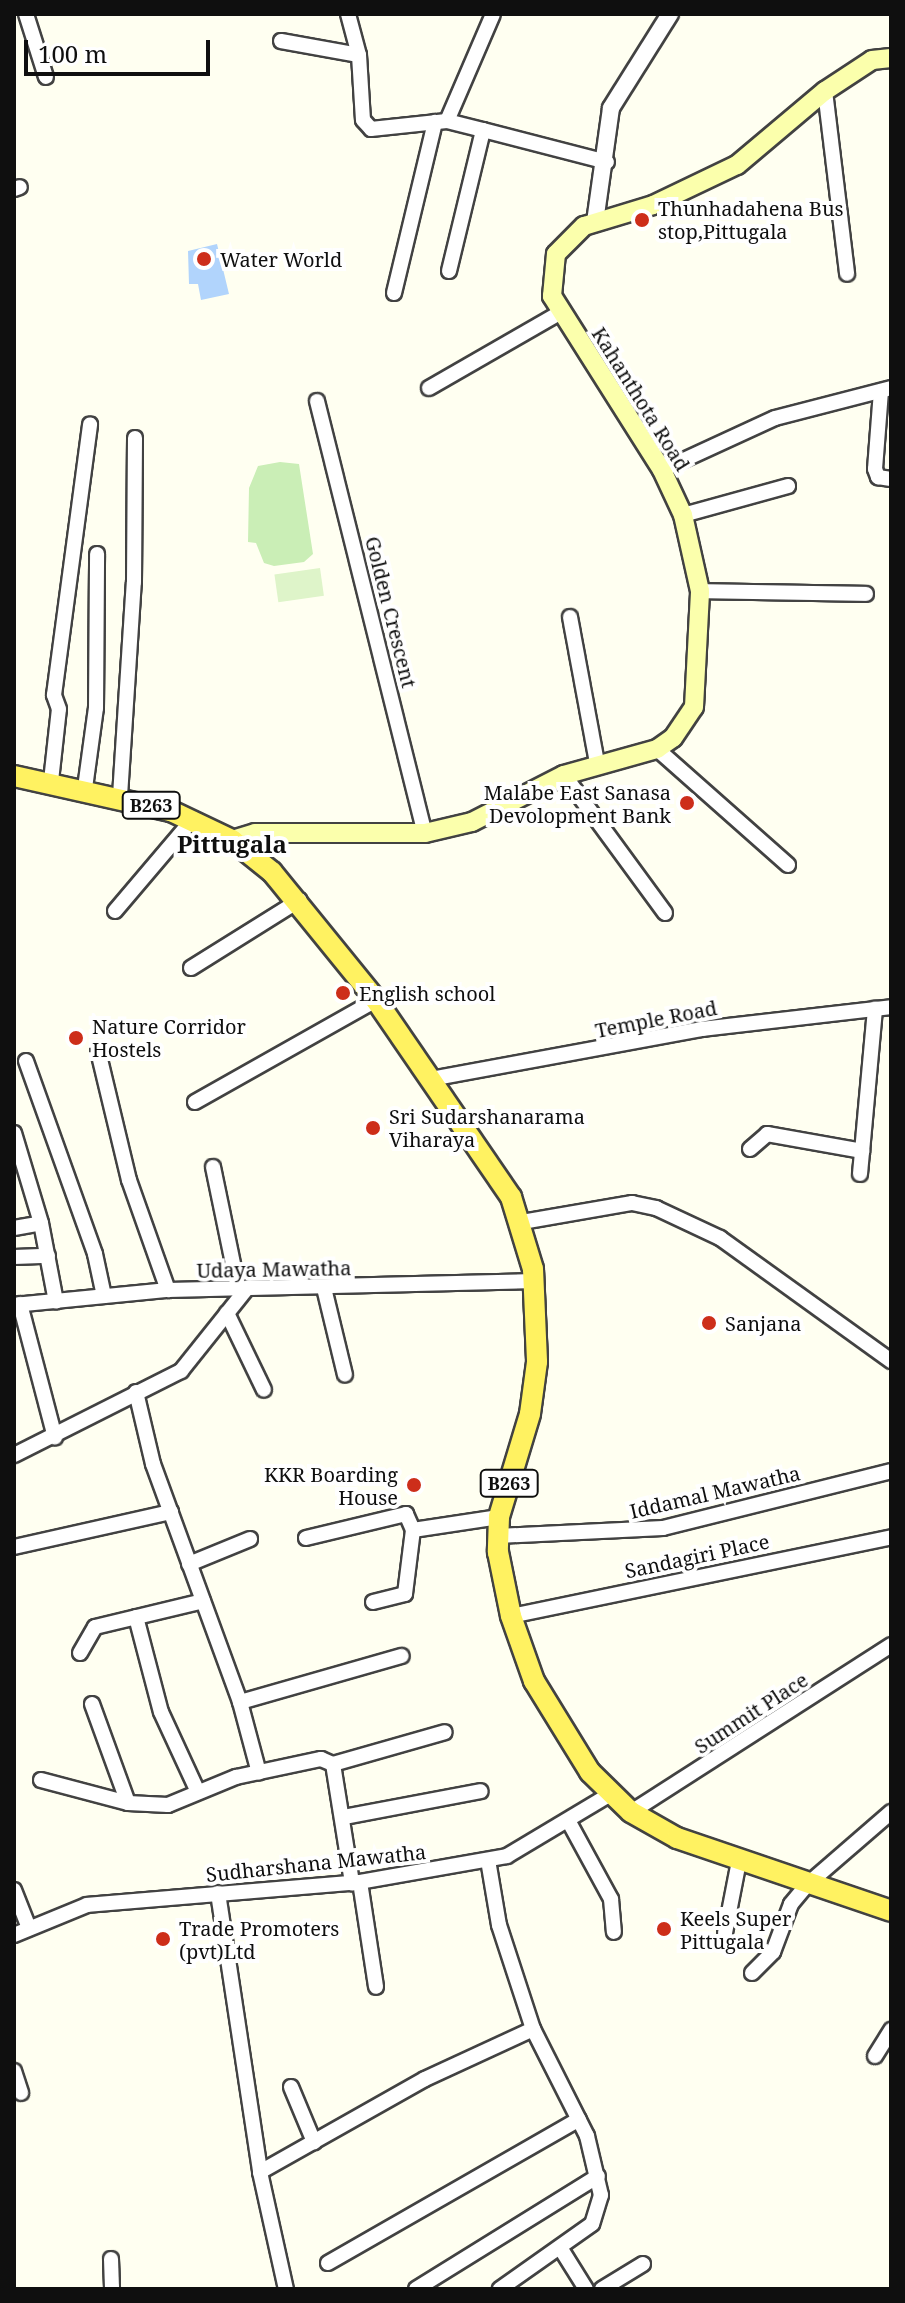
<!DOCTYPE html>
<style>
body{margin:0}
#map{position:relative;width:905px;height:2303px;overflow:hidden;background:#fffff1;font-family:"Noto Serif",serif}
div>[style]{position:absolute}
.green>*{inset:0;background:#caeeb6}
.pitch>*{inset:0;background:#def4c9;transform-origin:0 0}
.water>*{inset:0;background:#b1d4fc}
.roads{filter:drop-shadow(2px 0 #424242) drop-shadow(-2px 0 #424242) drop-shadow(0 2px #424242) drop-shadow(0 -2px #424242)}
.minor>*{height:14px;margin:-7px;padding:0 7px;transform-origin:7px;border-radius:7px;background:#fff}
.tertiary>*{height:16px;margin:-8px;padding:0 8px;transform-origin:8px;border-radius:8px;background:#fff}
.secondary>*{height:18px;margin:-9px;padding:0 9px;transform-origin:9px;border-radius:9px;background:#fbffac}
.primary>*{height:20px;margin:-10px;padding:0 10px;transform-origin:10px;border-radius:10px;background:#fff261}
.dots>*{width:22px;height:22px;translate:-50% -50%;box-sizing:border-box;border:4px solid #fff;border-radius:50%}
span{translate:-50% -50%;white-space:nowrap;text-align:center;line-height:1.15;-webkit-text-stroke:8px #fff;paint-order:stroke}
.shield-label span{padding:2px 6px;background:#fff;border:2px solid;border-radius:6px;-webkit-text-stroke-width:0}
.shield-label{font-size:18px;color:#0f0f0f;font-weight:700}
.poi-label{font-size:20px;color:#0f0f0f}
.left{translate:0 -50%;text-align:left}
.right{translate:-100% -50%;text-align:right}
.street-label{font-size:20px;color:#0f0f0f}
.quarter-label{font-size:24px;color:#0f0f0f;font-weight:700}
.frame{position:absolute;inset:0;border:16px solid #0f0f0f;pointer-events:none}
.scale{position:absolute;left:24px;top:40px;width:186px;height:36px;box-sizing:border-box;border:4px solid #0f0f0f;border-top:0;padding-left:10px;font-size:24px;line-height:28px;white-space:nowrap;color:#0f0f0f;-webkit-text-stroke:6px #fff;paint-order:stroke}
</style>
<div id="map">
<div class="green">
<div style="clip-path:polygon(280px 462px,299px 464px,313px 554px,304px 562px,274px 566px,264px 563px,256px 543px,248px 542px,249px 488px,258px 466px)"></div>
</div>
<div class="pitch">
<div style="left:320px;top:568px;width:28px;height:46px;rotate:82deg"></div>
</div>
<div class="water">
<div style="clip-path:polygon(217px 244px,229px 294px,201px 300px,198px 284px,189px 284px,188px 251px)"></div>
</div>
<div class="roads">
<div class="minor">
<div style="left:26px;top:14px;width:66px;rotate:72.4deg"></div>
<div style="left:348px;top:14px;width:42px;rotate:75deg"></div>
<div style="left:359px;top:55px;width:65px;rotate:86.5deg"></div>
<div style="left:363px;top:120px;width:12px;rotate:48deg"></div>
<div style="left:371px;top:129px;width:76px;rotate:-6deg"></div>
<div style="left:447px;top:121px;width:37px;rotate:14deg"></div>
<div style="left:281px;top:41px;width:79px;rotate:10.2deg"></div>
<div style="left:825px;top:91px;width:184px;rotate:83.1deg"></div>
<div style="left:447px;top:121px;width:116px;rotate:-66.7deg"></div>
<div style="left:14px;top:189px;width:6px;rotate:-18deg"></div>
<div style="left:449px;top:271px;width:145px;rotate:-76.4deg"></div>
<div style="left:483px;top:130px;width:128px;rotate:14.5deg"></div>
<div style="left:394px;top:293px;width:176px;rotate:-76.5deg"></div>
<div style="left:429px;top:388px;width:152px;rotate:-29.9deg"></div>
<div style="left:881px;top:391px;width:78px;rotate:94.4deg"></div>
<div style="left:875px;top:469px;width:9px;rotate:69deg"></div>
<div style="left:878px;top:477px;width:13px;rotate:9deg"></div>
<div style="left:317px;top:401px;width:445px;rotate:76deg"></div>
<div style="left:662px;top:470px;width:124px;rotate:-24.7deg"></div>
<div style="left:775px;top:418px;width:120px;rotate:-14.5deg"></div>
<div style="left:683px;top:515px;width:109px;rotate:-15.4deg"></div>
<div style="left:700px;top:591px;width:166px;rotate:1deg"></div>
<div style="left:570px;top:617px;width:147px;rotate:79.5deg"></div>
<div style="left:657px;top:749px;width:175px;rotate:41.5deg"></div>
<div style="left:564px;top:775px;width:171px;rotate:53.8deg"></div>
<div style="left:51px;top:781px;width:72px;rotate:-83.7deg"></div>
<div style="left:59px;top:709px;width:15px;rotate:-110deg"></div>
<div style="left:54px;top:695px;width:273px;rotate:-82.4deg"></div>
<div style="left:85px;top:788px;width:81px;rotate:-82.2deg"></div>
<div style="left:96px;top:708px;width:154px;rotate:-89.6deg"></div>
<div style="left:120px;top:796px;width:214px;rotate:-86.3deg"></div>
<div style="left:134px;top:582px;width:144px;rotate:-89.6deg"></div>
<div style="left:115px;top:911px;width:121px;rotate:-49.7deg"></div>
<div style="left:191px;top:968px;width:128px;rotate:-32deg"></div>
<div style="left:98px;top:1051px;width:133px;rotate:76.5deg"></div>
<div style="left:129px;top:1180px;width:117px;rotate:70.5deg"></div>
<div style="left:26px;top:1061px;width:205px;rotate:70.3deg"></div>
<div style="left:95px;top:1254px;width:43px;rotate:77.9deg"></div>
<div style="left:430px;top:1079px;width:277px;rotate:-10.4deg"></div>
<div style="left:702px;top:1029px;width:190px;rotate:-6.6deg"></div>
<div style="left:195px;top:1102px;width:208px;rotate:-29.4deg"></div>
<div style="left:14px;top:1133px;width:94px;rotate:73.3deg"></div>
<div style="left:41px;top:1223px;width:80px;rotate:79.2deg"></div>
<div style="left:750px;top:1149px;width:23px;rotate:-41deg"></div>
<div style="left:767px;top:1134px;width:97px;rotate:10.1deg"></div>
<div style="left:213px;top:1167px;width:124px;rotate:78.3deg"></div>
<div style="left:860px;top:1174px;width:166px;rotate:-84.8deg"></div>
<div style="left:522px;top:1222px;width:112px;rotate:-9.8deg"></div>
<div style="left:632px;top:1203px;width:25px;rotate:12deg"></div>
<div style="left:656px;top:1208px;width:71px;rotate:25.1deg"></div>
<div style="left:720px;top:1238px;width:211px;rotate:35.7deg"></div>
<div style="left:14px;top:1228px;width:27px;rotate:-10deg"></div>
<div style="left:14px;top:1257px;width:34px;rotate:-2deg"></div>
<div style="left:324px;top:1288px;width:89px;rotate:76.4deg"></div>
<div style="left:20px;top:1304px;width:138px;rotate:75.3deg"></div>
<div style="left:14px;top:1305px;width:155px;rotate:-5.6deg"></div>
<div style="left:168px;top:1290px;width:367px;rotate:-1.4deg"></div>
<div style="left:227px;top:1313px;width:85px;rotate:64.3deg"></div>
<div style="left:136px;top:1392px;width:74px;rotate:76.7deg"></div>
<div style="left:153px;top:1464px;width:253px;rotate:69.9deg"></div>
<div style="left:240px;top:1702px;width:73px;rotate:75deg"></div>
<div style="left:14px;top:1455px;width:187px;rotate:-26.7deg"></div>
<div style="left:181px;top:1371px;width:107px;rotate:-51.4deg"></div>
<div style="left:498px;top:1536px;width:165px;rotate:-2.8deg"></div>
<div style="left:663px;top:1528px;width:235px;rotate:-14deg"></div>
<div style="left:306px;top:1538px;width:103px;rotate:-13.5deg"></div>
<div style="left:406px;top:1514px;width:17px;rotate:66deg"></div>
<div style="left:413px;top:1530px;width:87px;rotate:-8.6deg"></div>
<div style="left:14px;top:1547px;width:161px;rotate:-12.6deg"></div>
<div style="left:189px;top:1564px;width:66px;rotate:-22.3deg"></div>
<div style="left:373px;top:1602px;width:33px;rotate:-14deg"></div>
<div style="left:405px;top:1594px;width:64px;rotate:-82.9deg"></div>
<div style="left:511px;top:1616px;width:388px;rotate:-11.7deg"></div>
<div style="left:136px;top:1617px;width:98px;rotate:75.3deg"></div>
<div style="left:161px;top:1712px;width:88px;rotate:65.2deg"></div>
<div style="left:80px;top:1653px;width:30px;rotate:-60deg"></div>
<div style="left:95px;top:1627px;width:111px;rotate:-13.5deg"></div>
<div style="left:240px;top:1702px;width:168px;rotate:-15.9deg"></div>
<div style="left:92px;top:1704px;width:105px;rotate:70deg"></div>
<div style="left:333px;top:1764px;width:121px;rotate:80.9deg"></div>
<div style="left:41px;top:1780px;width:90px;rotate:14.8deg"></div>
<div style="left:128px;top:1803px;width:40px;rotate:2.9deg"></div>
<div style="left:168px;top:1805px;width:74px;rotate:-22.4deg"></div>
<div style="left:236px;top:1777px;width:87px;rotate:-12deg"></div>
<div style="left:321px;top:1759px;width:13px;rotate:23deg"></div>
<div style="left:333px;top:1764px;width:116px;rotate:-15.9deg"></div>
<div style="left:631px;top:1812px;width:309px;rotate:-32.7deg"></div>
<div style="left:344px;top:1817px;width:139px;rotate:-10.7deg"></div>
<div style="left:569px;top:1822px;width:88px;rotate:61.4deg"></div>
<div style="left:611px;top:1899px;width:33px;rotate:85deg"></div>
<div style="left:488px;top:1860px;width:66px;rotate:80.4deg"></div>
<div style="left:499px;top:1925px;width:109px;rotate:71.9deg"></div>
<div style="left:533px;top:2029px;width:120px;rotate:63.2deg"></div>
<div style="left:587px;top:2136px;width:61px;rotate:76.7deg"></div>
<div style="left:601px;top:2195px;width:30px;rotate:107deg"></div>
<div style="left:592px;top:2224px;width:113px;rotate:144.8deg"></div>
<div style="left:360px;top:1882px;width:106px;rotate:81.3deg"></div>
<div style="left:14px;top:1890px;width:41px;rotate:68.5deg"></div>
<div style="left:218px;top:1893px;width:282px;rotate:81.4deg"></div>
<div style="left:260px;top:2172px;width:120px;rotate:77.5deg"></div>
<div style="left:725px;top:1933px;width:73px;rotate:-79deg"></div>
<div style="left:14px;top:1935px;width:79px;rotate:-22.3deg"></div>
<div style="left:87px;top:1905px;width:274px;rotate:-4.8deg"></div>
<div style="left:360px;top:1882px;width:149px;rotate:-10deg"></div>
<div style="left:507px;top:1856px;width:119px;rotate:-30.9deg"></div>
<div style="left:752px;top:1973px;width:30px;rotate:-45deg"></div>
<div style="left:773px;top:1952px;width:51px;rotate:-69.4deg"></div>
<div style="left:791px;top:1904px;width:26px;rotate:-50deg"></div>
<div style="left:808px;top:1884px;width:110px;rotate:-40.9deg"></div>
<div style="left:875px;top:2056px;width:31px;rotate:-58deg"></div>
<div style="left:14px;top:2071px;width:23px;rotate:72deg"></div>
<div style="left:291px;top:2087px;width:60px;rotate:67.3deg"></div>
<div style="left:260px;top:2172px;width:189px;rotate:-29.4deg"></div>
<div style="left:425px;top:2079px;width:119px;rotate:-24.8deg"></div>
<div style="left:561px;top:2249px;width:47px;rotate:58deg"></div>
<div style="left:111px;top:2259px;width:30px;rotate:88deg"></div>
<div style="left:328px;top:2263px;width:289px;rotate:-29.8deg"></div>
<div style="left:416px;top:2289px;width:214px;rotate:-31.8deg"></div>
<div style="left:602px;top:2289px;width:48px;rotate:-31.4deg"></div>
</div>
<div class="tertiary">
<div style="left:595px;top:222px;width:115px;rotate:-82deg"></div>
<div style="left:611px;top:108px;width:111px;rotate:-57.9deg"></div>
</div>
<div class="secondary">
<div style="left:232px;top:840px;width:24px;rotate:-17deg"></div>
<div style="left:255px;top:833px;width:170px"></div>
<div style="left:425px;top:833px;width:48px;rotate:-13.2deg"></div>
<div style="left:472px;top:822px;width:103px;rotate:-27.1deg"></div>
<div style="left:564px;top:775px;width:97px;rotate:-15.6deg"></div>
<div style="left:657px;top:749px;width:19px;rotate:-35deg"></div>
<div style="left:673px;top:738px;width:37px;rotate:-56deg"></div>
<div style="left:694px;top:707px;width:116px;rotate:-87deg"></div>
<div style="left:700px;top:591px;width:78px;rotate:-102.6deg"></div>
<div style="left:683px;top:515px;width:50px;rotate:-115deg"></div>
<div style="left:662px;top:470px;width:206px;rotate:-122.3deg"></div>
<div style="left:552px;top:296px;width:42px;rotate:-84.6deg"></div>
<div style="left:556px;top:254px;width:40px;rotate:-45deg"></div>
<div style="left:584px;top:226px;width:72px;rotate:-16.9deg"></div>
<div style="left:653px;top:205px;width:93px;rotate:-25.5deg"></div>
<div style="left:737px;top:165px;width:115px;rotate:-40.1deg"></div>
<div style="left:825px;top:91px;width:56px;rotate:-33.4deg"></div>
<div style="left:872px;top:60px;width:19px;rotate:-6deg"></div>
</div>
<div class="primary">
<div style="left:14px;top:776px;width:161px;rotate:12.6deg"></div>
<div style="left:171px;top:811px;width:68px;rotate:25.4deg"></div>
<div style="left:232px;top:840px;width:51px;rotate:38.7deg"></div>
<div style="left:272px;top:872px;width:165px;rotate:50.9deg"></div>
<div style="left:376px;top:1000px;width:239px;rotate:55.6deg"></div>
<div style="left:511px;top:1197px;width:75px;rotate:73deg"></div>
<div style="left:533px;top:1269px;width:93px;rotate:87.5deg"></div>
<div style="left:537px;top:1362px;width:52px;rotate:97.7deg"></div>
<div style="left:530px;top:1414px;width:108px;rotate:106.8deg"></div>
<div style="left:499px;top:1517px;width:35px;rotate:92deg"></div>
<div style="left:498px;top:1552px;width:65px;rotate:78.5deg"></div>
<div style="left:511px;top:1616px;width:69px;rotate:70.5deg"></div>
<div style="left:534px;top:1681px;width:107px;rotate:58.4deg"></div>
<div style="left:590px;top:1772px;width:57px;rotate:44.3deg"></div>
<div style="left:631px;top:1812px;width:53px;rotate:29.5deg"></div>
<div style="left:677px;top:1838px;width:226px;rotate:18.8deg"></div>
</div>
</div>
<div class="dots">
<div style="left:642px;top:220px;background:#cd2e1a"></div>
<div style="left:204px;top:259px;background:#cd2e1a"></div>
<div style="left:687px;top:803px;background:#cd2e1a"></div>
<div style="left:343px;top:993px;background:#cd2e1a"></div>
<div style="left:76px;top:1038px;background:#cd2e1a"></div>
<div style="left:373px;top:1128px;background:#cd2e1a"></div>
<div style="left:709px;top:1323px;background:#cd2e1a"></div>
<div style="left:414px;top:1485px;background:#cd2e1a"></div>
<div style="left:664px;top:1929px;background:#cd2e1a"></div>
<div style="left:163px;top:1939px;background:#cd2e1a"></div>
</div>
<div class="shield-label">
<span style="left:151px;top:805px">B263</span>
<span style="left:509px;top:1483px">B263</span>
</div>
<div class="poi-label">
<span class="left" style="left:658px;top:220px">Thunhadahena Bus<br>stop,Pittugala</span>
<span class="left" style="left:220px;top:259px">Water World</span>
<span class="right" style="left:671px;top:804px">Malabe East Sanasa<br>Devolopment Bank</span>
<span class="left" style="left:359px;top:993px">English school</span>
<span class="left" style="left:92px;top:1038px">Nature Corridor<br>Hostels</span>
<span class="left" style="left:389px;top:1128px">Sri Sudarshanarama<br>Viharaya</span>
<span class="left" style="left:725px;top:1323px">Sanjana</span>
<span class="right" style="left:398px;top:1486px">KKR Boarding<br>House</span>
<span class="left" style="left:680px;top:1930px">Keels Super<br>Pittugala</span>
<span class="left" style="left:179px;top:1940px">Trade Promoters<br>(pvt)Ltd</span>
</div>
<div class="street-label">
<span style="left:641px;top:399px;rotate:58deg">Kahanthota Road</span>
<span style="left:391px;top:612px;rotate:76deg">Golden Crescent</span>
<span style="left:656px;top:1019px;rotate:-11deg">Temple Road</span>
<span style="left:274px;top:1269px;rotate:-1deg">Udaya Mawatha</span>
<span style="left:715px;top:1492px;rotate:-13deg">Iddamal Mawatha</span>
<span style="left:697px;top:1556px;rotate:-12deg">Sandagiri Place</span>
<span style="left:751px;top:1713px;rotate:-33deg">Summit Place</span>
<span style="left:316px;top:1863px;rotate:-6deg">Sudharshana Mawatha</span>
</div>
<div class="quarter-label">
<span style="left:232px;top:844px">Pittugala</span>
</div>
<div class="frame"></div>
<div class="scale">100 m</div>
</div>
